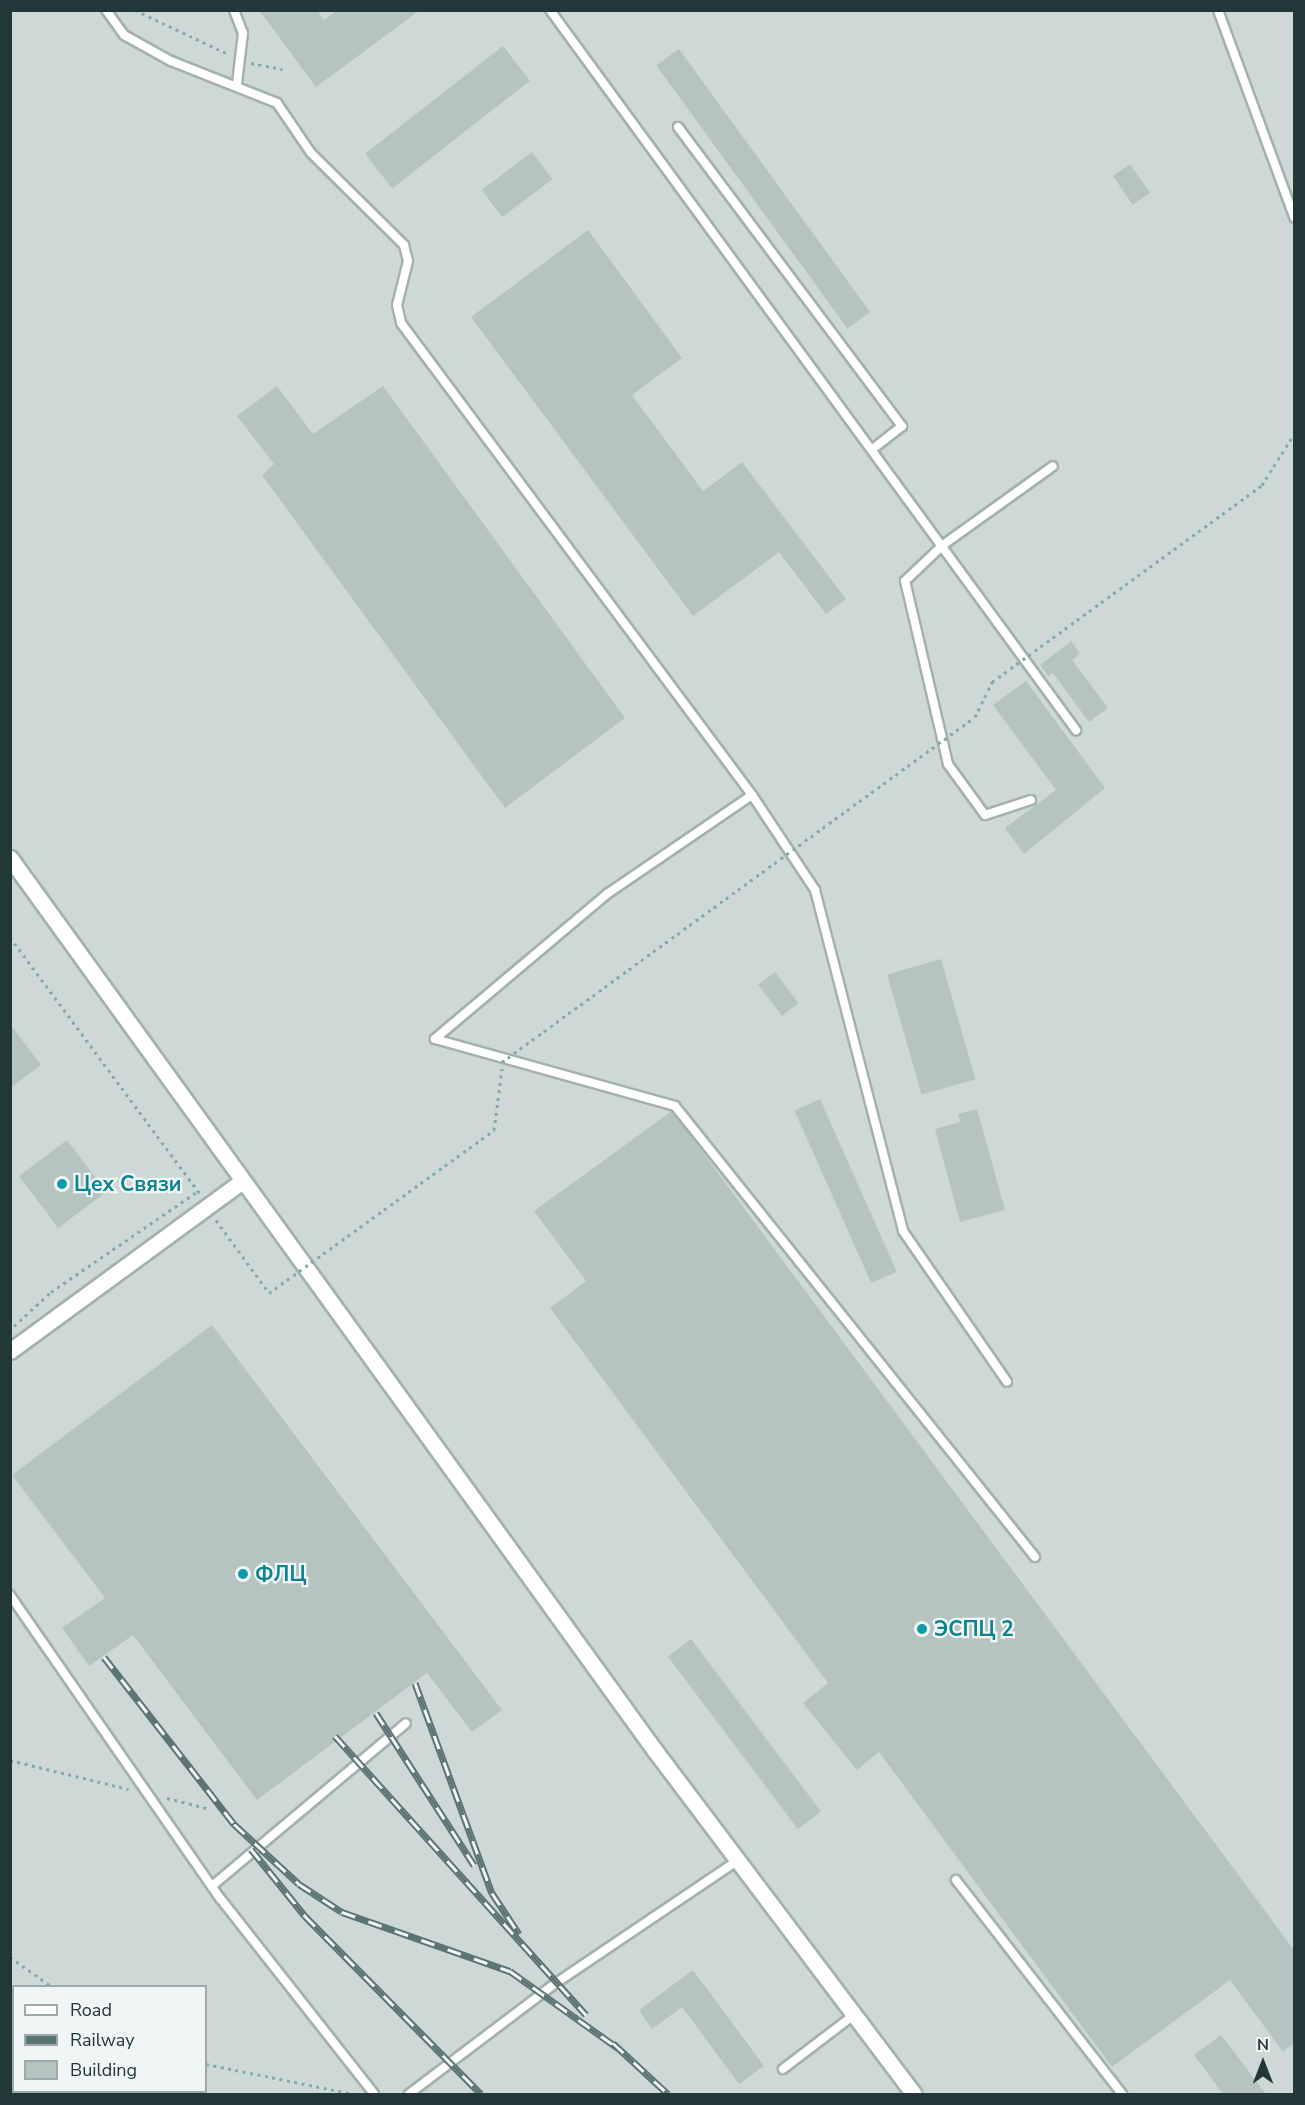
<!DOCTYPE html>
<meta charset="utf-8">
<style>
body{margin:0}
#map{position:relative;width:1305px;height:2105px;overflow:hidden;background:#e0eae7;font-family:"Nunito Sans",sans-serif}
div>[style]{position:absolute}
.built>*{inset:0;background:#ced9d7}
.building>*{inset:0;background:#b5c4c1;transform-origin:0 0}
.path>*{height:3px;margin-top:-1.5px;transform-origin:0;background:repeating-linear-gradient(90deg,#82aba8 0 3px,transparent 0 7.5px)}
.roads{filter:drop-shadow(2px 0 #a3b1af) drop-shadow(-2px 0 #a3b1af) drop-shadow(0 2px #a3b1af) drop-shadow(0 -2px #a3b1af)}
.service>*{height:8px;margin:-4px;padding:0 4px;transform-origin:4px;border-radius:4px;background:#fff}
.minor>*{height:15px;margin:-7.5px;padding:0 7.5px;transform-origin:7.5px;border-radius:7.5px;background:#fff}
.rail>*{height:7px;margin-top:-3.5px;transform-origin:0;background:repeating-linear-gradient(90deg,#f0f6f5 0 14px,#5c7474 0 28px);box-sizing:border-box;border-block:2px solid #5c7474}
.path-bridge>*{height:3px;margin-top:-1.5px;transform-origin:0;background:repeating-linear-gradient(90deg,#82aba8 0 3px,transparent 0 7.5px)}
.dots>*{width:16px;height:16px;translate:-50% -50%;box-sizing:border-box;border:3px solid #f0f6f5;border-radius:50%}
span{translate:-50% -50%;white-space:nowrap;text-align:center;line-height:1.15;-webkit-text-stroke:4.5px #f0f6f5;paint-order:stroke}
.culture-label{font-size:21px;color:#0d838f;font-weight:700}
.left{translate:0 -50%;text-align:left}
.frame{position:absolute;inset:0;border:12px solid #223838;pointer-events:none}
.legend{position:absolute;left:12px;top:1985px;width:195px;height:108px;box-sizing:border-box;background:#f0f6f5;border:2px solid #9eaaa9;margin:0;padding:8px 10px;list-style:none;font-size:18px;color:#223838}
.legend li{display:flex;align-items:center;gap:12px;height:30px}
.legend b{width:30px;border:2px solid #9eaaa9}
.north{position:absolute;left:1233px;top:2033px;width:60px;height:60px;-webkit-text-stroke:4px #f0f6f5;paint-order:stroke;rotate:0deg;font-size:16px;font-weight:700;line-height:24px;text-align:center;color:#223838}
.north::after{content:'';display:block;margin:auto;width:21px;height:27px;background:#223838;clip-path:polygon(50% 0,100% 100%,50% 72%,0 100%)}
</style>
<div id="map">
<div class="built">
<div style="clip-path:polygon(evenodd,11px 11px,1294px 11px,1294px 2094px,11px 2094px,11px 11px,14px 1986px,206px 1986px,206px 2092px,14px 2092px,14px 1986px)"></div>
</div>
<div class="building">
<div style="clip-path:polygon(259px 10px,317px 10px,324px 20px,338px 10px,420px 10px,316px 87px)"></div>
<div style="left:503px;top:46px;width:44px;height:175px;rotate:52deg"></div>
<div style="left:679px;top:49px;width:325px;height:28px;rotate:54deg"></div>
<div style="left:532px;top:152px;width:34px;height:63px;rotate:53deg"></div>
<div style="left:1130px;top:164px;width:35px;height:21px;rotate:55deg"></div>
<div style="clip-path:polygon(588px 230px,682px 358px,632px 395px,703px 491px,742px 462px,846px 599px,826px 614px,779px 552px,693px 616px,471px 317px)"></div>
<div style="clip-path:polygon(277px 386px,313px 434px,383px 386px,625px 718px,505px 808px,262px 475px,274px 464px,237px 416px)"></div>
<div style="clip-path:polygon(1071px 641px,1080px 654px,1072px 660px,1108px 708px,1089px 722px,1053px 673px,1048px 676px,1040px 665px)"></div>
<div style="clip-path:polygon(1026px 681px,1105px 788px,1024px 854px,1005px 828px,1056px 790px,993px 705px)"></div>
<div style="left:941px;top:959px;width:125px;height:56px;rotate:74deg"></div>
<div style="left:775px;top:972px;width:39px;height:21px;rotate:53deg"></div>
<div style="clip-path:polygon(10px 1024px,41px 1065px,10px 1088px)"></div>
<div style="left:820px;top:1099px;width:189px;height:28px;rotate:66deg"></div>
<div style="clip-path:polygon(977px 1109px,1005px 1210px,960px 1222px,935px 1129px,960px 1122px,958px 1114px)"></div>
<div style="clip-path:polygon(672px 1111px,1294px 1950px,1294px 2043px,1283px 2052px,1230px 1980px,1112px 2067px,879px 1752px,857px 1770px,803px 1703px,828px 1683px,550px 1308px,586px 1281px,534px 1211px)"></div>
<div style="left:67px;top:1140px;width:65px;height:60px;rotate:53deg"></div>
<div style="clip-path:polygon(212px 1325px,502px 1710px,472px 1732px,427px 1673px,257px 1800px,133px 1635px,89px 1666px,62px 1628px,105px 1598px,12px 1475px)"></div>
<div style="left:691px;top:1639px;width:216px;height:29px;rotate:53deg"></div>
<div style="clip-path:polygon(693px 1970px,764px 2066px,739px 2084px,682px 2007px,652px 2029px,639px 2010px)"></div>
<div style="clip-path:polygon(1221px 2035px,1266px 2094px,1223px 2094px,1194px 2055px)"></div>
</div>
<div class="path">
<div style="left:135px;top:10px;width:103px;rotate:25.3deg"></div>
<div style="left:251px;top:63px;width:32px;rotate:11deg"></div>
<div style="left:10px;top:937px;width:320px;rotate:53.5deg"></div>
<div style="left:494px;top:1130px;width:62px;rotate:-82.5deg"></div>
<div style="left:216px;top:1220px;width:90px;rotate:54deg"></div>
<div style="left:14px;top:1326px;width:50px;rotate:-42.6deg"></div>
<div style="left:51px;top:1292px;width:178px;rotate:-34.5deg"></div>
<div style="left:10px;top:1760px;width:122px;rotate:13.8deg"></div>
<div style="left:167px;top:1798px;width:44px;rotate:14.3deg"></div>
<div style="left:10px;top:1957px;width:50px;rotate:35.3deg"></div>
<div style="left:206px;top:2064px;width:150px;rotate:11.5deg"></div>
<div style="left:116px;top:2092px;width:2px;rotate:63deg"></div>
</div>
<div class="roads">
<div class="service">
<div style="left:106px;top:10px;width:31px;rotate:54deg"></div>
<div style="left:124px;top:35px;width:54px;rotate:29deg"></div>
<div style="left:171px;top:61px;width:114px;rotate:21.6deg"></div>
<div style="left:277px;top:103px;width:60px;rotate:55.8deg"></div>
<div style="left:311px;top:153px;width:131px;rotate:44.7deg"></div>
<div style="left:404px;top:245px;width:16px;rotate:76deg"></div>
<div style="left:408px;top:261px;width:45px;rotate:104deg"></div>
<div style="left:397px;top:305px;width:18px;rotate:77deg"></div>
<div style="left:401px;top:323px;width:588px;rotate:53.36deg"></div>
<div style="left:752px;top:795px;width:176px;rotate:145.7deg"></div>
<div style="left:607px;top:894px;width:225px;rotate:139.9deg"></div>
<div style="left:234px;top:10px;width:25px;rotate:69deg"></div>
<div style="left:243px;top:33px;width:50px;rotate:96.8deg"></div>
<div style="left:550px;top:10px;width:892px;rotate:53.85deg"></div>
<div style="left:1218px;top:10px;width:221px;rotate:69.8deg"></div>
<div style="left:678px;top:127px;width:374px;rotate:53.2deg"></div>
<div style="left:902px;top:426px;width:37px;rotate:142deg"></div>
<div style="left:752px;top:795px;width:114px;rotate:56.4deg"></div>
<div style="left:815px;top:890px;width:352px;rotate:75.5deg"></div>
<div style="left:903px;top:1231px;width:183px;rotate:55.4deg"></div>
<div style="left:1031px;top:800px;width:48px;rotate:161.9deg"></div>
<div style="left:985px;top:815px;width:63px;rotate:-126deg"></div>
<div style="left:948px;top:764px;width:188px;rotate:-103.2deg"></div>
<div style="left:905px;top:581px;width:52px;rotate:-43.5deg"></div>
<div style="left:943px;top:545px;width:135px;rotate:-35.7deg"></div>
<div style="left:435px;top:1039px;width:249px;rotate:15.6deg"></div>
<div style="left:675px;top:1106px;width:577px;rotate:51.4deg"></div>
<div style="left:10px;top:1595px;width:369px;rotate:55.3deg"></div>
<div style="left:220px;top:1898px;width:249px;rotate:51.8deg"></div>
<div style="left:956px;top:1880px;width:271px;rotate:52.2deg"></div>
<div style="left:212px;top:1886px;width:253px;rotate:-40deg"></div>
<div style="left:783px;top:2069px;width:89px;rotate:-37.3deg"></div>
<div style="left:409px;top:2094px;width:184px;rotate:-37.1deg"></div>
<div style="left:556px;top:1983px;width:218px;rotate:-34deg"></div>
</div>
<div class="minor">
<div style="left:10px;top:858px;width:1103px;rotate:54.15deg"></div>
<div style="left:656px;top:1752px;width:428px;rotate:53deg"></div>
<div style="left:10px;top:1351px;width:288px;rotate:-36.2deg"></div>
</div>
</div>
<div class="rail">
<div style="left:104px;top:1657px;width:212px;rotate:52.1deg"></div>
<div style="left:234px;top:1824px;width:88px;rotate:42.7deg"></div>
<div style="left:299px;top:1884px;width:51px;rotate:33.1deg"></div>
<div style="left:342px;top:1912px;width:178px;rotate:19.4deg"></div>
<div style="left:510px;top:1971px;width:133px;rotate:35.5deg"></div>
<div style="left:415px;top:1683px;width:224px;rotate:69.9deg"></div>
<div style="left:492px;top:1893px;width:49px;rotate:56.6deg"></div>
<div style="left:376px;top:1713px;width:181px;rotate:57.2deg"></div>
<div style="left:335px;top:1736px;width:375px;rotate:48deg"></div>
<div style="left:251px;top:1849px;width:86px;rotate:51.1deg"></div>
<div style="left:305px;top:1916px;width:250px;rotate:45.3deg"></div>
<div style="left:613px;top:2043px;width:75px;rotate:42.8deg"></div>
</div>
<div class="path-bridge">
<div style="left:502px;top:1062px;width:585px;rotate:-36.11deg"></div>
<div style="left:975px;top:717px;width:39px;rotate:-64deg"></div>
<div style="left:992px;top:682px;width:334px;rotate:-36.1deg"></div>
<div style="left:1262px;top:485px;width:60px;rotate:-57.9deg"></div>
<div style="left:269px;top:1293px;width:278px;rotate:-35.9deg"></div>
</div>
<div class="dots">
<div style="left:62px;top:1184px;background:#0f9aa8"></div>
<div style="left:243px;top:1574px;background:#0f9aa8"></div>
<div style="left:922px;top:1629px;background:#0f9aa8"></div>
</div>
<div class="culture-label">
<span class="left" style="left:74px;top:1184px">Цех Связи</span>
<span class="left" style="left:255px;top:1574px">ФЛЦ</span>
<span class="left" style="left:934px;top:1629px">ЭСПЦ 2</span>
</div>
<div class="frame"></div>
<ul class="legend">
<li><b style="height:8px;background:#fff"></b>Road</li>
<li><b style="height:8px;background:#5c7474"></b>Railway</li>
<li><b style="height:16px;background:#b5c4c1"></b>Building</li>
</ul>
<div class="north">N</div>
</div>
